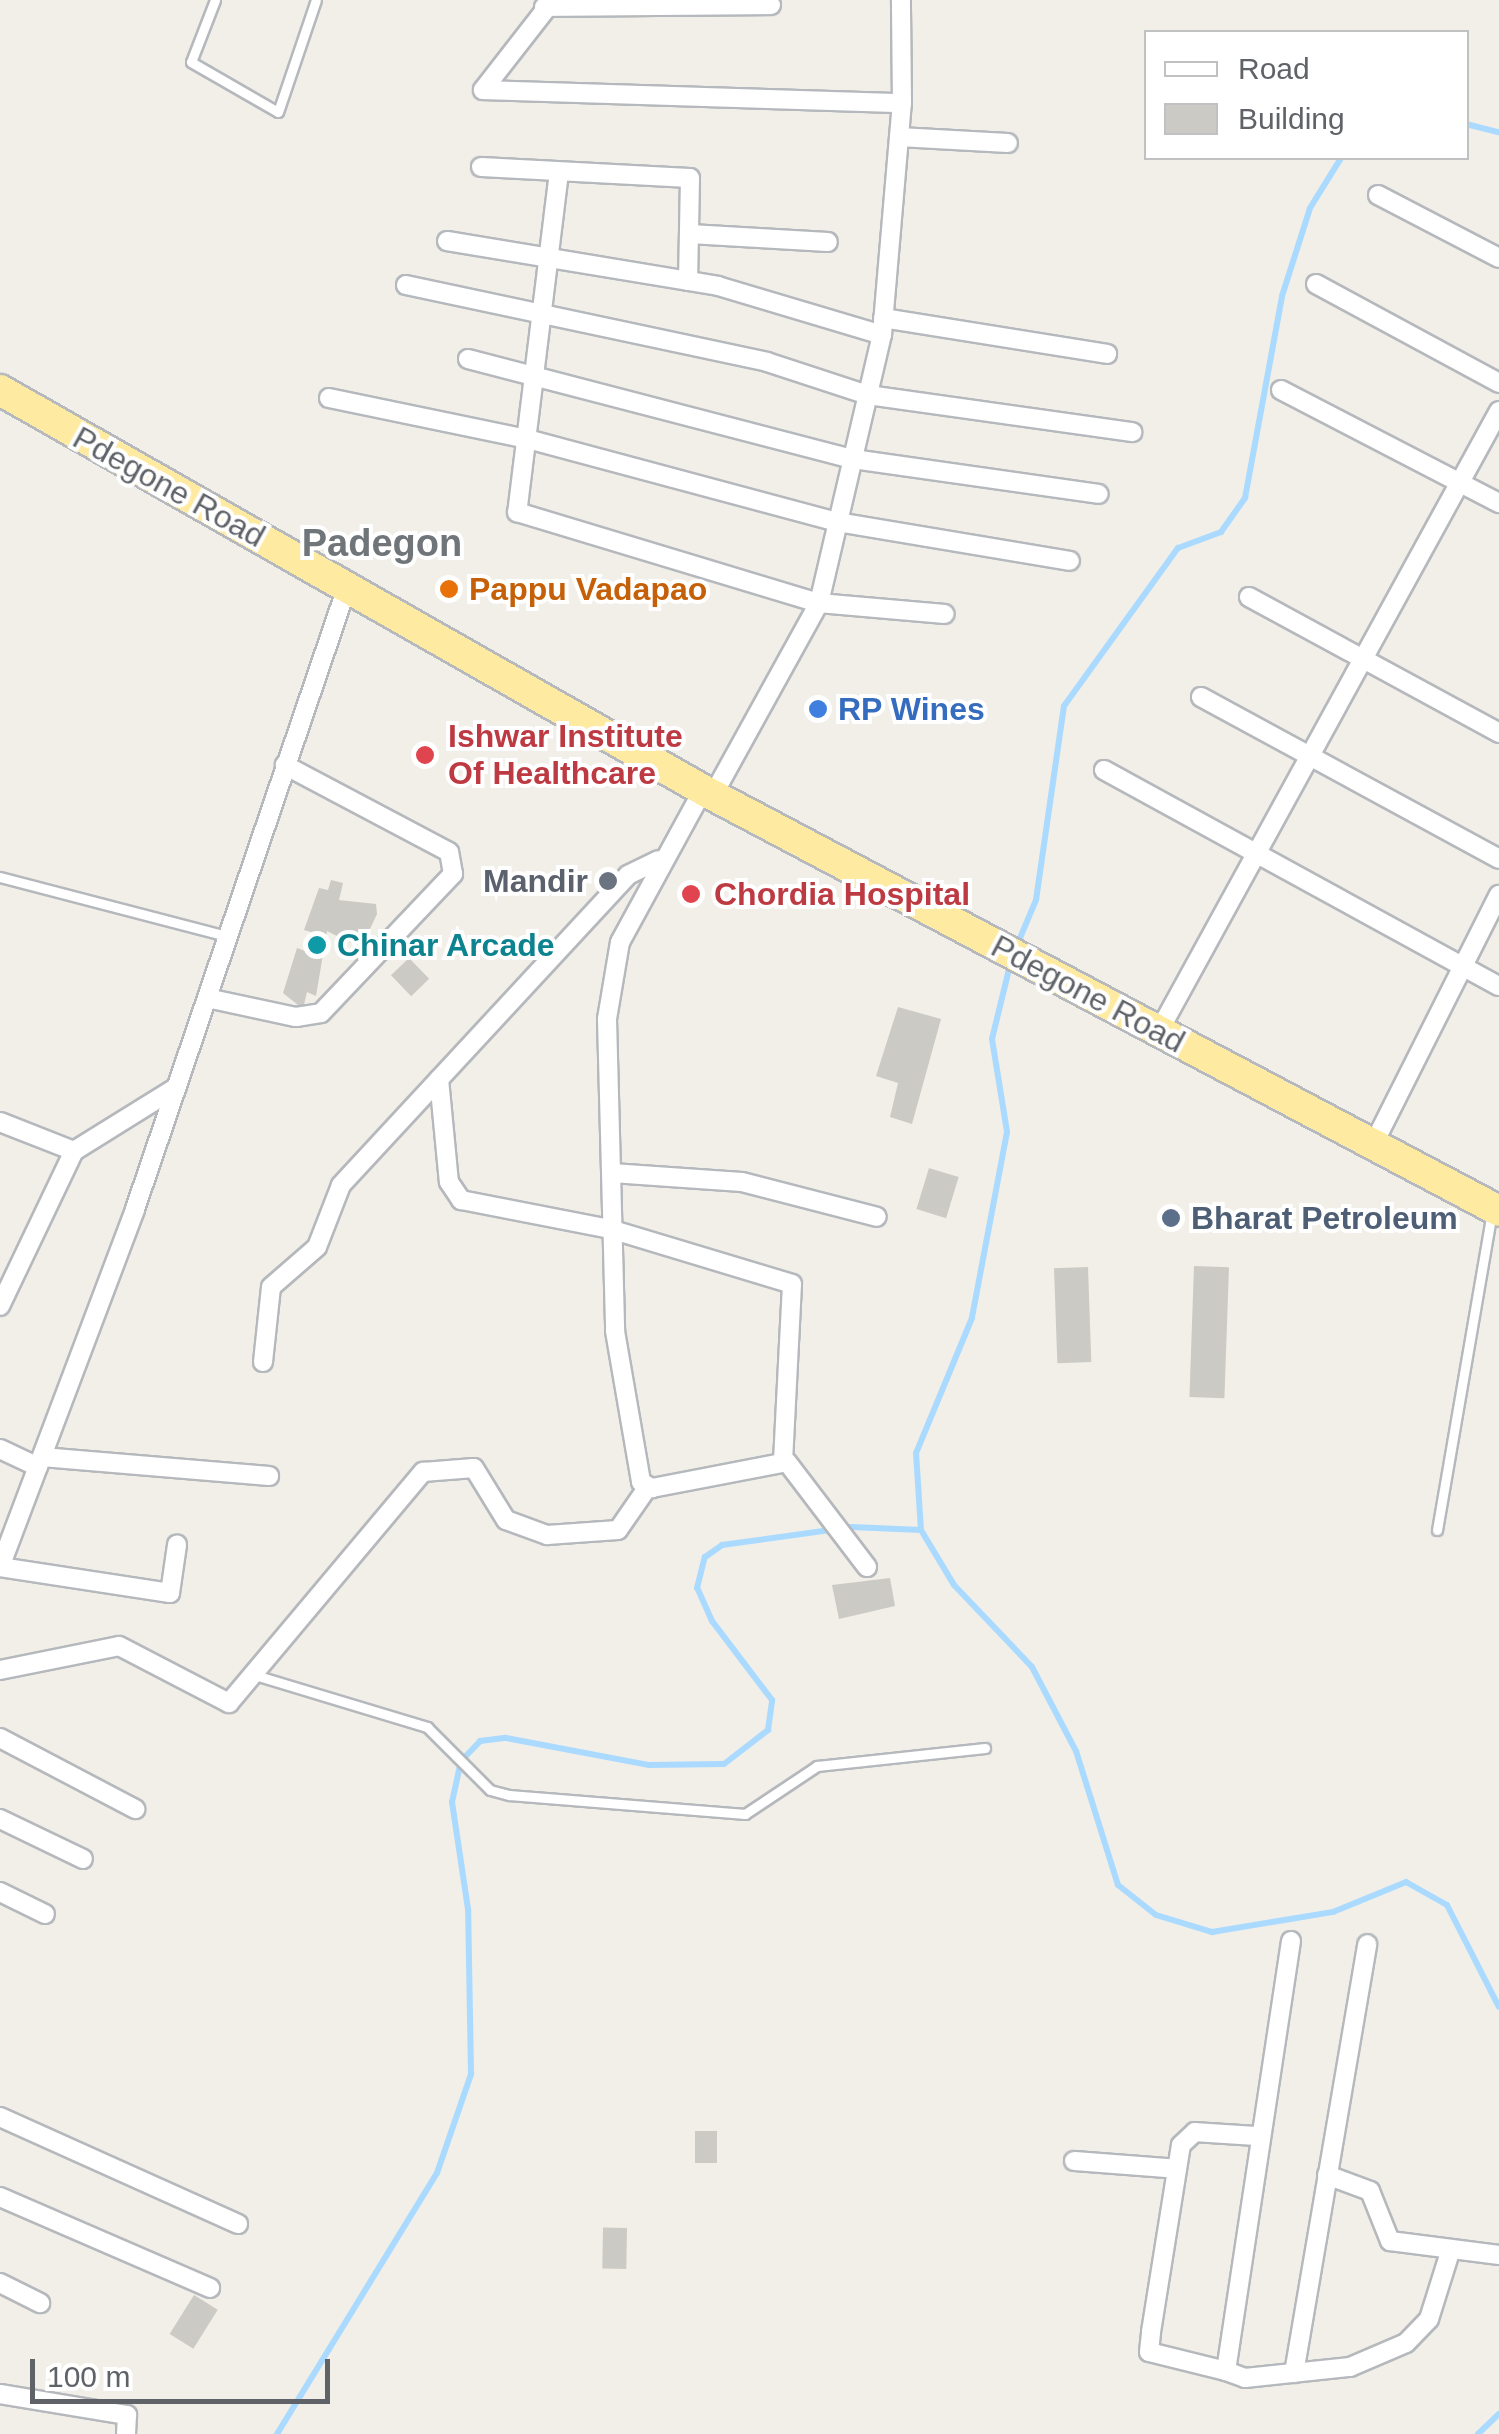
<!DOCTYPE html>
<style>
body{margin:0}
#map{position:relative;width:1499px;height:2434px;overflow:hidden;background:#f1efe8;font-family:Helvetica,sans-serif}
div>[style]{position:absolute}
.stream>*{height:6px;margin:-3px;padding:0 3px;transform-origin:3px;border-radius:3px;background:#aadaff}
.building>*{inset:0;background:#cccac5;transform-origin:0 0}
.roads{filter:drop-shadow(2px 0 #b5b8bc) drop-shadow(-2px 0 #b5b8bc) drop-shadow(0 2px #b5b8bc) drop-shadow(0 -2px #b5b8bc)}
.service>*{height:9px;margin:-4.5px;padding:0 4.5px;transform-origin:4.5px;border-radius:4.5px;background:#fff}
.minor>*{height:18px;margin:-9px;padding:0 9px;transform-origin:9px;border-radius:9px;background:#fff}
.trunk>*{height:30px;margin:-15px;padding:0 15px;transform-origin:15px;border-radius:15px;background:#feeaa1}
.dots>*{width:28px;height:28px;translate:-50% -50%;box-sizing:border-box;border:5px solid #fff;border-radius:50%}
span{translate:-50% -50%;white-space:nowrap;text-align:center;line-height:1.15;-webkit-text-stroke:8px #fff;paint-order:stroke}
.street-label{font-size:32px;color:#5f6368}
.food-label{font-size:32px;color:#c56008;font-weight:700}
.left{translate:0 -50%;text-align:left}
.shop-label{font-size:32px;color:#366cbe;font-weight:700}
.health-label{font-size:32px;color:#be3a42;font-weight:700}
.worship-label{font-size:32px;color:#5b616d;font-weight:700}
.right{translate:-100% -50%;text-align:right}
.culture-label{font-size:32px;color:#0d838f;font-weight:700}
.service-label{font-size:32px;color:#4e5e75;font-weight:700}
.quarter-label{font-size:38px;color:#70757a;font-weight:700}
.legend{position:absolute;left:1144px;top:30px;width:325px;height:130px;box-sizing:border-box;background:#fff;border:2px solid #bfc1c3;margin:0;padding:12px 18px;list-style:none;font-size:30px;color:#5f6368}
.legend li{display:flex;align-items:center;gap:20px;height:50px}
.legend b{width:50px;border:2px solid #bfc1c3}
.scale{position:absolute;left:30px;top:2359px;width:300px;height:45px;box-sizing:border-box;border:5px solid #5f6368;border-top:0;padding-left:12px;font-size:30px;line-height:35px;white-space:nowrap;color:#5f6368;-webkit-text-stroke:8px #fff;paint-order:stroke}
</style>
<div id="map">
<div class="stream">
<div style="left:1466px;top:124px;width:34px;rotate:14deg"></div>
<div style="left:1017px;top:945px;width:49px;rotate:-67.1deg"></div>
<div style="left:1036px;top:900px;width:196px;rotate:-81.8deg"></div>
<div style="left:1064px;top:706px;width:195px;rotate:-54.2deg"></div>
<div style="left:1178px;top:548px;width:46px;rotate:-20.4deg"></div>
<div style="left:1221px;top:532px;width:42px;rotate:-54.8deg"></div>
<div style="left:1245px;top:498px;width:205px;rotate:-79.6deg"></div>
<div style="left:1282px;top:296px;width:92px;rotate:-72.3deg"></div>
<div style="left:1310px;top:208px;width:59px;rotate:-58.2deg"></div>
<div style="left:1011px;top:961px;width:80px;rotate:103.7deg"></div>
<div style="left:992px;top:1039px;width:94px;rotate:80.8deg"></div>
<div style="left:1007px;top:1132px;width:189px;rotate:100.7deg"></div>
<div style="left:972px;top:1318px;width:146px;rotate:112.5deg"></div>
<div style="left:916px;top:1453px;width:77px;rotate:86.3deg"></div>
<div style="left:921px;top:1530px;width:64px;rotate:59deg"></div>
<div style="left:954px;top:1585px;width:113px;rotate:46.4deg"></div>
<div style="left:1032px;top:1667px;width:95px;rotate:62.4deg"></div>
<div style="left:1076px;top:1751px;width:140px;rotate:72.6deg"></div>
<div style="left:1118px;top:1885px;width:48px;rotate:38.3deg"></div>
<div style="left:1156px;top:1915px;width:59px;rotate:16.9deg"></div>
<div style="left:1212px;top:1932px;width:123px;rotate:-9.4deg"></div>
<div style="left:1333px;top:1912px;width:79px;rotate:-22.3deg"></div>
<div style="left:1406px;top:1882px;width:47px;rotate:29.3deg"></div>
<div style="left:1447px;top:1905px;width:114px;rotate:63deg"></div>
<div style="left:277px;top:2434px;width:306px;rotate:-58.5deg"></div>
<div style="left:437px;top:2173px;width:105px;rotate:-71deg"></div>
<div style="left:471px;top:2074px;width:165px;rotate:-91deg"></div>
<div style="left:468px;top:1909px;width:108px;rotate:-98.5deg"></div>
<div style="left:452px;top:1802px;width:42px;rotate:-77.6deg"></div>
<div style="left:461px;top:1761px;width:28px;rotate:-46deg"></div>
<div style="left:480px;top:1741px;width:26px;rotate:-7deg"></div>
<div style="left:506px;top:1738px;width:146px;rotate:10.7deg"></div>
<div style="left:649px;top:1765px;width:75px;rotate:-0.8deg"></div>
<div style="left:724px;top:1764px;width:56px;rotate:-37.7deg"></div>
<div style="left:768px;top:1730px;width:30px;rotate:-82deg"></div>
<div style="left:772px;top:1700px;width:99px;rotate:-127.2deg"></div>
<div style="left:712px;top:1621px;width:36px;rotate:-114deg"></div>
<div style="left:697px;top:1588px;width:32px;rotate:-76deg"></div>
<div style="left:705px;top:1557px;width:21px;rotate:-35deg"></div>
<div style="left:722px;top:1545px;width:131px;rotate:-7.9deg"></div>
<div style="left:852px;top:1527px;width:69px;rotate:2.5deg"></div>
<div style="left:1478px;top:2434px;width:29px;rotate:-44deg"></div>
</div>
<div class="building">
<div style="clip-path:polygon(331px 880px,343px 883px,339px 900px,376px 904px,377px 914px,361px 948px,327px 931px,316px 996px,307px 992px,303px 1009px,283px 993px,297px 948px,308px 952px,314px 933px,304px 930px,319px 888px,328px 890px)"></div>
<div style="left:409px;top:958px;width:29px;height:25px;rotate:46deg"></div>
<div style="clip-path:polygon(898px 1007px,941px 1019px,912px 1124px,890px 1117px,898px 1083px,876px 1076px)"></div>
<div style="left:929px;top:1168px;width:31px;height:43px;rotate:17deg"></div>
<div style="left:1194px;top:1266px;width:35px;height:131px;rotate:2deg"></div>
<div style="left:1088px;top:1267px;width:95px;height:34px;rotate:88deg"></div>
<div style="clip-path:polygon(890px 1578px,895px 1606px,839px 1619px,832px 1585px)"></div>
<div style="left:717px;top:2131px;width:32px;height:22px;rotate:90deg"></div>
<div style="left:627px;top:2228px;width:41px;height:24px;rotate:91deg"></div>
<div style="left:194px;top:2295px;width:28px;height:46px;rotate:32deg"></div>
</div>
<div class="roads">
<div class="service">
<div style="left:215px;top:0;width:66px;rotate:111.2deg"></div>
<div style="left:191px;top:62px;width:100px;rotate:29.9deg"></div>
<div style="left:278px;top:112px;width:118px;rotate:-71.3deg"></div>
<div style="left:0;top:877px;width:235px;rotate:14.6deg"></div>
<div style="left:1437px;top:1530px;width:323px;rotate:-80.2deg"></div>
<div style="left:255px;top:1675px;width:180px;rotate:16.8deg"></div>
<div style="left:427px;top:1727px;width:89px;rotate:45deg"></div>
<div style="left:490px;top:1790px;width:20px;rotate:15deg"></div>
<div style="left:509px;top:1795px;width:237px;rotate:4.6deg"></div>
<div style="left:745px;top:1814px;width:87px;rotate:-33.7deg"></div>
<div style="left:817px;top:1766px;width:169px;rotate:-6.1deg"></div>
</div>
<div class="minor">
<div style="left:553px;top:0;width:114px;rotate:127.9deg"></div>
<div style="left:483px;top:90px;width:419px;rotate:1.8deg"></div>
<div style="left:544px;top:7px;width:227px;rotate:-0.5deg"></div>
<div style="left:899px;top:137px;width:109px;rotate:3.2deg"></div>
<div style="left:481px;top:167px;width:209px;rotate:3deg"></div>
<div style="left:690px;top:178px;width:103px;rotate:91.1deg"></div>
<div style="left:559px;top:172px;width:343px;rotate:97deg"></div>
<div style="left:517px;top:512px;width:315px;rotate:16.8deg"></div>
<div style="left:819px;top:603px;width:126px;rotate:5deg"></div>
<div style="left:1378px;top:195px;width:136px;rotate:27.5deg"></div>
<div style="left:690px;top:234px;width:138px;rotate:3.3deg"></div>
<div style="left:447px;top:241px;width:275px;rotate:9.4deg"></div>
<div style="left:718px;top:286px;width:171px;rotate:16.6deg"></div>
<div style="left:1316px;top:284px;width:208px;rotate:28.4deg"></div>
<div style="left:406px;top:285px;width:369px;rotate:12deg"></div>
<div style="left:767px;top:362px;width:106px;rotate:18.1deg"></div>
<div style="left:868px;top:395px;width:267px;rotate:8deg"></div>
<div style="left:883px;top:318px;width:227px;rotate:9.1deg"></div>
<div style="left:468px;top:359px;width:398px;rotate:14.6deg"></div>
<div style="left:853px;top:459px;width:248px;rotate:8.1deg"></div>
<div style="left:1281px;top:390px;width:246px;rotate:27.4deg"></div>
<div style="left:329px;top:398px;width:206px;rotate:11.7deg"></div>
<div style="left:531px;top:440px;width:318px;rotate:15deg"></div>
<div style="left:838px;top:522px;width:235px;rotate:9.5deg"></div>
<div style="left:1249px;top:597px;width:285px;rotate:28.5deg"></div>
<div style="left:1201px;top:697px;width:339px;rotate:28.5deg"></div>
<div style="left:1104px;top:770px;width:450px;rotate:28.7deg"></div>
<div style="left:703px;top:790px;width:173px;rotate:118.6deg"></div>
<div style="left:620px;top:942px;width:78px;rotate:99.6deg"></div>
<div style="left:607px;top:1019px;width:312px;rotate:88.5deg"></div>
<div style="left:615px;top:1331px;width:153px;rotate:80.2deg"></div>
<div style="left:641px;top:1482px;width:13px;rotate:29deg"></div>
<div style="left:652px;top:1488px;width:137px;rotate:-10.9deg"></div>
<div style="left:787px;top:1462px;width:132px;rotate:52.7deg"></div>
<div style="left:713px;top:795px;width:219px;rotate:-61.1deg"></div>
<div style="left:819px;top:603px;width:275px;rotate:-76.8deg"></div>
<div style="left:882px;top:335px;width:233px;rotate:-85.1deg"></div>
<div style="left:902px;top:103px;width:103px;rotate:-90.6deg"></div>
<div style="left:207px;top:998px;width:91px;rotate:12.1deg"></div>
<div style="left:296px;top:1017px;width:25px;rotate:-9deg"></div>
<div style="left:321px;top:1013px;width:192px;rotate:-46.5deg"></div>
<div style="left:453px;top:874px;width:22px;rotate:-100deg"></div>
<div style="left:449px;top:852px;width:186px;rotate:-152.1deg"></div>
<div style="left:1159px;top:1031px;width:707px;rotate:-61.26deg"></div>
<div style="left:439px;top:1079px;width:103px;rotate:84.5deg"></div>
<div style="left:449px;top:1182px;width:22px;rotate:56deg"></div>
<div style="left:461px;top:1200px;width:152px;rotate:11deg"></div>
<div style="left:610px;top:1229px;width:190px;rotate:16.8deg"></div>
<div style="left:792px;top:1284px;width:178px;rotate:92.9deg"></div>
<div style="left:0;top:1122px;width:79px;rotate:21.4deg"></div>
<div style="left:74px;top:1151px;width:121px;rotate:-31.9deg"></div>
<div style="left:1373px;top:1145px;width:280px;rotate:-63.3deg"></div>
<div style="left:612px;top:1173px;width:130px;rotate:4deg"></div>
<div style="left:742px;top:1182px;width:139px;rotate:14.5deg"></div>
<div style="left:0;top:1306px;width:172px;rotate:-64.5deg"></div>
<div style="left:263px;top:1362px;width:75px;rotate:-83.9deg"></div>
<div style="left:271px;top:1287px;width:61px;rotate:-41deg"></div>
<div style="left:317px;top:1247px;width:66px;rotate:-68.8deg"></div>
<div style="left:341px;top:1185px;width:422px;rotate:-47.2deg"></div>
<div style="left:628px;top:875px;width:34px;rotate:-26deg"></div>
<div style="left:0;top:1449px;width:42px;rotate:25.3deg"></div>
<div style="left:42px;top:1457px;width:228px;rotate:4.8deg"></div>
<div style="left:0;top:1567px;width:383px;rotate:-69.3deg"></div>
<div style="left:135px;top:1209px;width:657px;rotate:-71.18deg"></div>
<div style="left:0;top:1567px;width:172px;rotate:8.7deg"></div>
<div style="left:170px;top:1593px;width:49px;rotate:-81.7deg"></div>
<div style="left:0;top:1670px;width:121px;rotate:-11.4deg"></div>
<div style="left:119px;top:1646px;width:124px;rotate:27.4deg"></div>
<div style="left:229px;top:1703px;width:302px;rotate:-50deg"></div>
<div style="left:423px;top:1472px;width:51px;rotate:-4.5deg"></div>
<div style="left:474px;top:1468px;width:61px;rotate:58.4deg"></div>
<div style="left:506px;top:1520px;width:44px;rotate:20.1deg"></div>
<div style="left:547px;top:1535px;width:71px;rotate:-4deg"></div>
<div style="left:618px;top:1530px;width:51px;rotate:-55.4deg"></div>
<div style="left:0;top:1738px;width:153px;rotate:27.7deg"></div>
<div style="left:0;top:1819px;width:92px;rotate:25.7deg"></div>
<div style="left:0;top:1892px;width:50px;rotate:26.1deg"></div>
<div style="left:1291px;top:1941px;width:435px;rotate:98.6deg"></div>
<div style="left:1226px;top:2371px;width:20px;rotate:20deg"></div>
<div style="left:1245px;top:2378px;width:106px;rotate:-6deg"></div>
<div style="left:1350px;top:2367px;width:61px;rotate:-23.2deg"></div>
<div style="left:1406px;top:2343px;width:33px;rotate:-46deg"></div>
<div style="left:1429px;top:2319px;width:73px;rotate:-72.6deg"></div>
<div style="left:0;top:2117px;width:261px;rotate:24.2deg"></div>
<div style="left:1074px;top:2161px;width:103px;rotate:4.4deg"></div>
<div style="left:1327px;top:2175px;width:46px;rotate:20.4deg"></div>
<div style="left:1370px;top:2191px;width:54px;rotate:68.2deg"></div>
<div style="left:1390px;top:2241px;width:110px;rotate:7.3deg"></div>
<div style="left:0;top:2197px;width:229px;rotate:23.4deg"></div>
<div style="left:0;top:2283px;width:45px;rotate:26.6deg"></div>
<div style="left:1226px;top:2371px;width:79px;rotate:-166.1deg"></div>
<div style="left:1149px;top:2352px;width:20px;rotate:-84deg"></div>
<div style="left:1151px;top:2332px;width:189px;rotate:-80.9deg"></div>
<div style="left:1181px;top:2145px;width:19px;rotate:-43deg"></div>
<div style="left:1195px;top:2132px;width:60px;rotate:3.8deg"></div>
<div style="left:1294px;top:2373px;width:435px;rotate:-80.3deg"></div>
<div style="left:0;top:2394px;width:129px;rotate:9.4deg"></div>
<div style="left:127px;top:2415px;width:19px;rotate:93deg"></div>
</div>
<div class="trunk">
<div style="left:0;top:390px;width:809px;rotate:29.64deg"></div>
<div style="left:703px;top:790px;width:900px;rotate:27.87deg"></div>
</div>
</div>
<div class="dots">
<div style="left:449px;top:589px;background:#e8710a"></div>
<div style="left:818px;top:709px;background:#3f7fe0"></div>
<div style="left:425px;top:755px;background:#e0444e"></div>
<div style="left:608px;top:881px;background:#6b7280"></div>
<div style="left:691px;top:894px;background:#e0444e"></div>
<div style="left:317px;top:945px;background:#0f9aa8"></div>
<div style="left:1171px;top:1218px;background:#5c6f8a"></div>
</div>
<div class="street-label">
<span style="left:169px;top:487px;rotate:29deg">Pdegone Road</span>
<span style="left:1088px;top:994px;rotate:28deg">Pdegone Road</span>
</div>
<div class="food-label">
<span class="left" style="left:469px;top:589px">Pappu Vadapao</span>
</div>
<div class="shop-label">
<span class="left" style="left:838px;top:709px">RP Wines</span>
</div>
<div class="health-label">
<span class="left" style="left:448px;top:755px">Ishwar Institute<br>Of Healthcare</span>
<span class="left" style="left:714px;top:894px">Chordia Hospital</span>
</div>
<div class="worship-label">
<span class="right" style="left:588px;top:881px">Mandir</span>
</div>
<div class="culture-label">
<span class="left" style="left:337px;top:945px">Chinar Arcade</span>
</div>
<div class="service-label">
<span class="left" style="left:1191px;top:1218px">Bharat Petroleum</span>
</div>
<div class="quarter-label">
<span style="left:382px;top:544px">Padegon</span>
</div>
<ul class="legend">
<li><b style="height:12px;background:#fff"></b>Road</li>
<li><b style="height:28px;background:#cccac5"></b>Building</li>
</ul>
<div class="scale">100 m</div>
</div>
